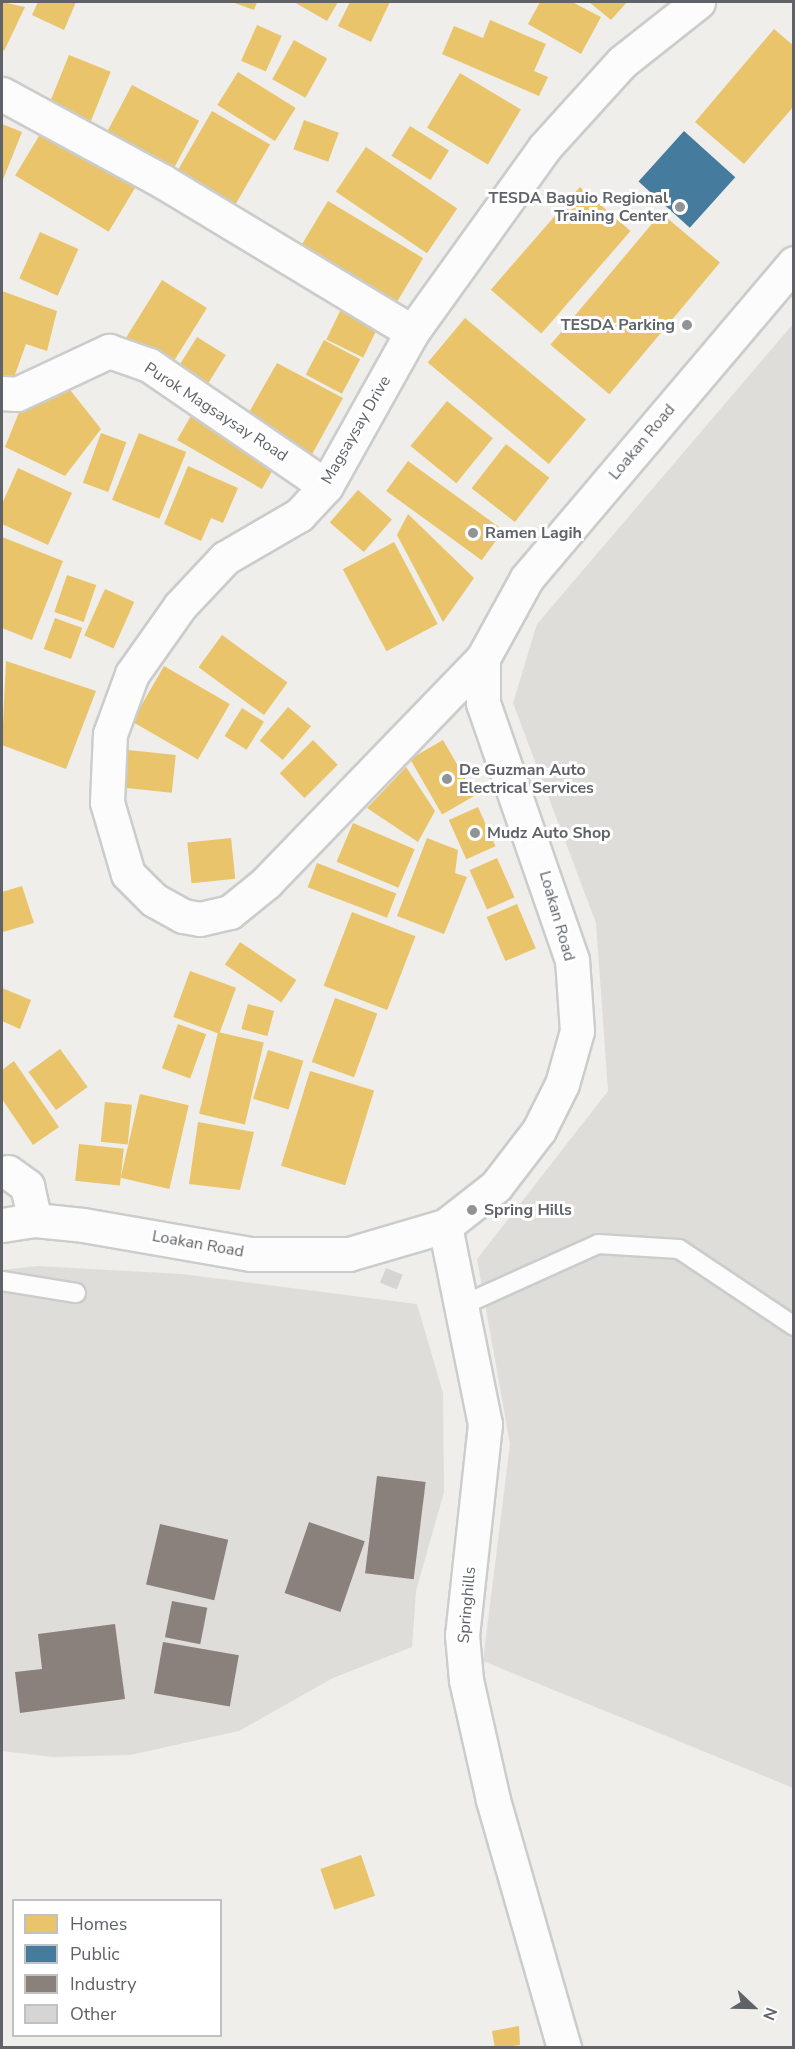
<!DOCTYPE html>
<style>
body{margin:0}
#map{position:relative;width:795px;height:2049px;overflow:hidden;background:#efeeea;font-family:"Nunito Sans",sans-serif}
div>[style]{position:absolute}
.industrial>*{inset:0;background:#dfddda}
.homes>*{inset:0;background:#e9c46a;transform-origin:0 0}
.public>*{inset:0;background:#457b9d;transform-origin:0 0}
.industry>*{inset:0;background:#8a817c;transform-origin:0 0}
.building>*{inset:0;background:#d6d5d3;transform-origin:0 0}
.roads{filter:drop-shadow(2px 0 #cbcccc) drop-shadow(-2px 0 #cbcccc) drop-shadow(0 2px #cbcccc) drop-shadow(0 -2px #cbcccc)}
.service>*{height:18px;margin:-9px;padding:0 9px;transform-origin:9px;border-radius:9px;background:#fdfcfc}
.minor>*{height:33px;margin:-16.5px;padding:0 16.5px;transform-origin:16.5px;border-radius:16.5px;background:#fdfcfc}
.secondary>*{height:33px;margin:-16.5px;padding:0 16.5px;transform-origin:16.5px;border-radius:16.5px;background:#fdfcfc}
.dots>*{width:16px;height:16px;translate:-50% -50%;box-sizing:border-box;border:3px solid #fff;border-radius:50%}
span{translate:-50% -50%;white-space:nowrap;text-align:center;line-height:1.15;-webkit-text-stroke:6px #fff;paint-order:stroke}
.poi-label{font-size:16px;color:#5f6368;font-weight:700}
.right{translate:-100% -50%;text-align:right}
.left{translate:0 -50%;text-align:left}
.street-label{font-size:16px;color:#5f6368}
.frame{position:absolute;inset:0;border:3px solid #5f6368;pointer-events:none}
.legend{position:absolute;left:12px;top:1899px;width:210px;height:138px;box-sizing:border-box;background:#fff;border:2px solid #bfc1c3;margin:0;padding:8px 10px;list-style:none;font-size:18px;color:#5f6368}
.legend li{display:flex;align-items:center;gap:12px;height:30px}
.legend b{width:30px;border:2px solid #bfc1c3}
.north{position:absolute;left:723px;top:1977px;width:60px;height:60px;-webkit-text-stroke:4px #fff;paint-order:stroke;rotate:112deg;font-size:16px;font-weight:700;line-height:24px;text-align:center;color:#5f6368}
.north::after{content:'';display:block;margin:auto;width:21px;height:27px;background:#5f6368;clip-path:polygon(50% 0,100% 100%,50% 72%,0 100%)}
</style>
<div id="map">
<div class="industrial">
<div style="clip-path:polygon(793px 324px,793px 1788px,483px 1661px,510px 1444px,477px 1259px,608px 1091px,596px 923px,513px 703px,537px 624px)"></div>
<div style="clip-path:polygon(37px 1266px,182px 1274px,417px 1304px,443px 1393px,444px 1492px,416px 1591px,412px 1647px,333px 1678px,239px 1731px,130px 1755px,53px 1757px,2px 1751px,2px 1270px)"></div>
</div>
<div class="homes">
<div style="clip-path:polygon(2px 2px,25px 7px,4px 51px,2px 49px)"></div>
<div style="clip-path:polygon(38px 2px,76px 2px,64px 30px,32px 15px)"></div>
<div style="clip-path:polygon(232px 2px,257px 2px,254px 10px)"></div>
<div style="clip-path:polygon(294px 2px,338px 2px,327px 21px)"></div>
<div style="clip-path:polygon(350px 2px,390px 2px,371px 42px,338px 26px)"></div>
<div style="clip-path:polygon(540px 2px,572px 2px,601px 17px,581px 54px,528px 24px)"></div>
<div style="clip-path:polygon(589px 2px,627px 2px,611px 20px)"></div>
<div style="clip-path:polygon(490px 20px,546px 44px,534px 71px,548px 77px,539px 96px,442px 54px,454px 26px,483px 38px)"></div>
<div style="left:257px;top:25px;width:27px;height:39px;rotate:24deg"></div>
<div style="clip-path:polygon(774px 29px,794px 46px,794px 106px,744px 164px,695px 122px)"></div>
<div style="left:294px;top:40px;width:38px;height:45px;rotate:29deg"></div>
<div style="left:69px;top:55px;width:45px;height:58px;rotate:22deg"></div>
<div style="left:238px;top:72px;width:68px;height:39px;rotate:32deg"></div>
<div style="left:460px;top:73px;width:71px;height:64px;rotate:31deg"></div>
<div style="left:132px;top:85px;width:76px;height:66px;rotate:28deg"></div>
<div style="left:212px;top:111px;width:67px;height:78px;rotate:30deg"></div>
<div style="left:304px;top:120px;width:37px;height:31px;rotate:20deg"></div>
<div style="clip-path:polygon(2px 124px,22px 132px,2px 182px)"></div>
<div style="left:410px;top:126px;width:46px;height:35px;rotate:32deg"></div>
<div style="left:42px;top:131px;width:109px;height:52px;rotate:31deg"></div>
<div style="left:366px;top:147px;width:110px;height:54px;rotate:34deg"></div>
<div style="left:580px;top:187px;width:67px;height:136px;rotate:41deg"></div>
<div style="left:328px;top:201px;width:111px;height:51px;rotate:31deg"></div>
<div style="left:661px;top:213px;width:77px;height:172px;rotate:40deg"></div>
<div style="left:40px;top:232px;width:42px;height:51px;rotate:24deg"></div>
<div style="left:162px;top:280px;width:53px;height:73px;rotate:32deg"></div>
<div style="clip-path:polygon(2px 291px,57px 311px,47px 351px,26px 344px,13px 380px,2px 376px)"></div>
<div style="left:346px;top:299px;width:41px;height:45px;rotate:26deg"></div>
<div style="left:465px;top:318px;width:158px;height:58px;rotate:40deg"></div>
<div style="left:197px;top:337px;width:34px;height:36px;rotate:32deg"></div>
<div style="left:324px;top:340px;width:41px;height:39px;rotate:28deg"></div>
<div style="clip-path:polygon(277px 363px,343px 398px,310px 458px,248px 414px)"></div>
<div style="clip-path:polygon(67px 386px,101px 429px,65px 476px,5px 447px,20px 410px)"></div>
<div style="left:447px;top:401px;width:59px;height:58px;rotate:39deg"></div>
<div style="left:192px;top:414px;width:98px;height:30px;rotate:30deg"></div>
<div style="left:101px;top:433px;width:27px;height:53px;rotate:20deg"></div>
<div style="left:139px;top:433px;width:51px;height:72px;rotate:22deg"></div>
<div style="left:506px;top:444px;width:55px;height:56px;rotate:38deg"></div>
<div style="left:408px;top:461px;width:118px;height:37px;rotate:36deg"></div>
<div style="clip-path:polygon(188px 466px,238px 488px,223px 523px,211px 518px,201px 541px,164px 524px)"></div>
<div style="clip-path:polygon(18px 468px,72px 493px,48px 545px,2px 524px,2px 504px)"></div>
<div style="left:358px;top:490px;width:45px;height:43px;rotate:41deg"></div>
<div style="clip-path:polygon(408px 514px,474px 578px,443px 622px,397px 535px)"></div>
<div style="clip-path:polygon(2px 537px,63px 561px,32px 640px,2px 628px)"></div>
<div style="left:394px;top:542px;width:93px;height:58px;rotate:62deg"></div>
<div style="left:67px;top:575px;width:31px;height:39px;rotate:19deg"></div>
<div style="left:105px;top:589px;width:32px;height:51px;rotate:24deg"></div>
<div style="left:55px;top:618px;width:29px;height:33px;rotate:20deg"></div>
<div style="left:222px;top:635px;width:81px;height:40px;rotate:36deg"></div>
<div style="clip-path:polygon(6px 661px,96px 691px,66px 769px,2px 745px)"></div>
<div style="left:164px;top:666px;width:76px;height:64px;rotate:30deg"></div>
<div style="left:288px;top:707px;width:30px;height:44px;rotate:40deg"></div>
<div style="left:242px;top:708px;width:26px;height:33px;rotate:32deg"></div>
<div style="left:313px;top:740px;width:35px;height:47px;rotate:45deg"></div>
<div style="left:443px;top:740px;width:64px;height:38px;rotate:60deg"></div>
<div style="left:128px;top:750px;width:48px;height:38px;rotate:6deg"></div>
<div style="clip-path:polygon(406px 767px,435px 811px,418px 842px,367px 808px)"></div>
<div style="left:478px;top:807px;width:43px;height:32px;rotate:66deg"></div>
<div style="left:353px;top:823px;width:67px;height:42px;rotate:23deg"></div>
<div style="left:231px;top:838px;width:41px;height:44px;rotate:84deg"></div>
<div style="clip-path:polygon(427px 838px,458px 850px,455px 873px,467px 877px,444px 934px,397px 916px)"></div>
<div style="left:497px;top:858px;width:43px;height:30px;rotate:66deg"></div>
<div style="left:317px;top:863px;width:85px;height:26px;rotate:21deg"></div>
<div style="clip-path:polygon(22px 886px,34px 923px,3px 932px,2px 892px)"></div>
<div style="left:517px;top:904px;width:48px;height:33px;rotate:67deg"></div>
<div style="left:352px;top:912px;width:68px;height:79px;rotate:21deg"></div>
<div style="left:240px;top:942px;width:68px;height:27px;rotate:34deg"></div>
<div style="left:190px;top:971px;width:49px;height:49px;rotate:20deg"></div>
<div style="clip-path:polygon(2px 988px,31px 1000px,20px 1029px,2px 1021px)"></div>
<div style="left:335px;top:998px;width:45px;height:68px;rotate:20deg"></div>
<div style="left:248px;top:1004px;width:27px;height:26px;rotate:15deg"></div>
<div style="left:178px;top:1024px;width:30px;height:47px;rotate:20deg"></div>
<div style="left:218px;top:1032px;width:47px;height:84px;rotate:13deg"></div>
<div style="left:60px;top:1049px;width:47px;height:39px;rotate:54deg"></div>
<div style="left:268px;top:1050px;width:37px;height:51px;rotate:17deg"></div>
<div style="clip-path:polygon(14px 1061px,59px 1127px,33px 1145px,2px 1099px,2px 1070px)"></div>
<div style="left:310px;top:1071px;width:67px;height:99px;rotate:17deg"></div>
<div style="left:140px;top:1094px;width:50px;height:86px;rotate:13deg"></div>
<div style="left:105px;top:1102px;width:27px;height:40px;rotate:6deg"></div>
<div style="clip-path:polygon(198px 1122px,254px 1132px,240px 1190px,189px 1184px)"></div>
<div style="left:79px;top:1144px;width:45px;height:37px;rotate:6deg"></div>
<div style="left:361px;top:1855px;width:43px;height:43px;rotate:71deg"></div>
<div style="clip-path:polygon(519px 2026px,520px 2045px,495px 2048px,492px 2031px)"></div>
</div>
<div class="public">
<div style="left:684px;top:131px;width:69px;height:68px;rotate:42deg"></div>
</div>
<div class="industry">
<div style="left:377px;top:1476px;width:49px;height:98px;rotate:7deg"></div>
<div style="left:309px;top:1522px;width:59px;height:75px;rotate:19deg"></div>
<div style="left:160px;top:1524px;width:70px;height:62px;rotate:13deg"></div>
<div style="left:172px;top:1601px;width:36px;height:37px;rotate:11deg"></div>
<div style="clip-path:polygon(115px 1624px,125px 1699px,20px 1713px,15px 1672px,42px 1669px,38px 1634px)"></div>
<div style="left:163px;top:1642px;width:77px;height:52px;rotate:10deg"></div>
</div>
<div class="building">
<div style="left:386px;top:1268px;width:18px;height:16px;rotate:22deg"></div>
</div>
<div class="roads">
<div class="service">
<div style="left:2px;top:1281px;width:75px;rotate:9.2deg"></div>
<div style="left:463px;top:1305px;width:148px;rotate:-24.3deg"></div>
<div style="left:598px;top:1244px;width:81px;rotate:3.5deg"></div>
<div style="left:679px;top:1249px;width:138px;rotate:33.8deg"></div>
</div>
<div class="minor">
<div style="left:2px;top:94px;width:182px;rotate:28.5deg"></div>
<div style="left:162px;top:181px;width:292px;rotate:31.1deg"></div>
<div style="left:2px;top:393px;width:15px;rotate:4deg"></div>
<div style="left:17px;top:394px;width:102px;rotate:-25.1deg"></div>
<div style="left:109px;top:351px;width:42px;rotate:19.3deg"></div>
<div style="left:149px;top:365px;width:214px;rotate:34.4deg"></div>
<div style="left:483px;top:658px;width:311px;rotate:134deg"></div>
<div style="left:267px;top:882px;width:48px;rotate:141deg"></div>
<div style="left:230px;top:912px;width:31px;rotate:167deg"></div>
<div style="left:200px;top:919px;width:17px;rotate:-170deg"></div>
<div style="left:183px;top:916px;width:33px;rotate:-151deg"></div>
<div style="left:154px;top:900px;width:37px;rotate:-135deg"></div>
<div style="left:128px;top:874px;width:75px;rotate:-106.3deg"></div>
<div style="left:107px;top:802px;width:68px;rotate:-87.5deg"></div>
<div style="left:110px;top:734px;width:64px;rotate:-69.9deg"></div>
<div style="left:132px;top:674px;width:83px;rotate:-54.8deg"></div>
<div style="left:180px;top:606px;width:66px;rotate:-46.8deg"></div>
<div style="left:225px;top:558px;width:86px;rotate:-30.2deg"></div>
<div style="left:299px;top:515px;width:40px;rotate:-47deg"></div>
<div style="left:326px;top:486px;width:176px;rotate:-60.8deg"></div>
<div style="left:412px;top:332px;width:226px;rotate:-54.3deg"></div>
<div style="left:544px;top:148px;width:116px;rotate:-47.8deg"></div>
<div style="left:622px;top:62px;width:97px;rotate:-38.3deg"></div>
<div style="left:8px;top:1172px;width:24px;rotate:36deg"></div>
<div style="left:27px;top:1186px;width:35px;rotate:77deg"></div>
<div style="left:445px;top:1226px;width:202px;rotate:78.6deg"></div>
<div style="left:485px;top:1424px;width:212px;rotate:96.2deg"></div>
<div style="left:462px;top:1635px;width:45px;rotate:84.9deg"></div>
<div style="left:466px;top:1680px;width:123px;rotate:77.3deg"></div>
<div style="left:493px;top:1800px;width:258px;rotate:74deg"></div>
</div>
<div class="secondary">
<div style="left:2px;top:1225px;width:33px;rotate:-9deg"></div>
<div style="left:35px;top:1220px;width:48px;rotate:5.9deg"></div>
<div style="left:83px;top:1225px;width:170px;rotate:9.8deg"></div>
<div style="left:251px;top:1254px;width:98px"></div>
<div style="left:349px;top:1254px;width:100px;rotate:-16.3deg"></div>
<div style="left:445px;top:1226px;width:65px;rotate:-38.1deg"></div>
<div style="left:496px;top:1186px;width:71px;rotate:-52.5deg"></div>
<div style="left:539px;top:1130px;width:51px;rotate:-63.4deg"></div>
<div style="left:562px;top:1084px;width:55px;rotate:-74.2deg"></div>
<div style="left:577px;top:1031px;width:71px;rotate:-94deg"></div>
<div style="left:572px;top:960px;width:272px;rotate:-109.1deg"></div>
<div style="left:483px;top:703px;width:45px;rotate:-90deg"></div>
<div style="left:483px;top:658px;width:91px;rotate:-61.2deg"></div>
<div style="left:527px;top:578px;width:413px;rotate:-49.7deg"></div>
</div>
</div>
<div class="dots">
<div style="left:680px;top:207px;background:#919496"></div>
<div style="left:687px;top:325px;background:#919496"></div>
<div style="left:473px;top:533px;background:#919496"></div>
<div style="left:447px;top:779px;background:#919496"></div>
<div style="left:475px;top:833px;background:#919496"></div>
<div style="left:472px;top:1210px;background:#919496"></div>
</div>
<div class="poi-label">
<span class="right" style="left:668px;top:207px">TESDA Baguio Regional<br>Training Center</span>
<span class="right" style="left:675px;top:325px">TESDA Parking</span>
<span class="left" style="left:485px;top:533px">Ramen Lagih</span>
<span class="left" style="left:459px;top:779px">De Guzman Auto<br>Electrical Services</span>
<span class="left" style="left:487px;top:833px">Mudz Auto Shop</span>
<span class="left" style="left:484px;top:1210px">Spring Hills</span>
</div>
<div class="street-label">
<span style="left:216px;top:412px;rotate:33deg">Purok Magsaysay Road</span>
<span style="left:356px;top:430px;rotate:-60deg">Magsaysay Drive</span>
<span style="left:642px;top:442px;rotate:-50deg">Loakan Road</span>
<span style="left:557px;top:916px;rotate:74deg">Loakan Road</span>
<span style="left:198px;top:1244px;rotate:10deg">Loakan Road</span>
<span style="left:467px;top:1605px;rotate:-85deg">Springhills</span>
</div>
<div class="frame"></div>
<ul class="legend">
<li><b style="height:16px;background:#e9c46a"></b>Homes</li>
<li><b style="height:16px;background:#457b9d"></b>Public</li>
<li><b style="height:16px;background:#8a817c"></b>Industry</li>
<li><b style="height:16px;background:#d6d5d3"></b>Other</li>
</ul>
<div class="north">N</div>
</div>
